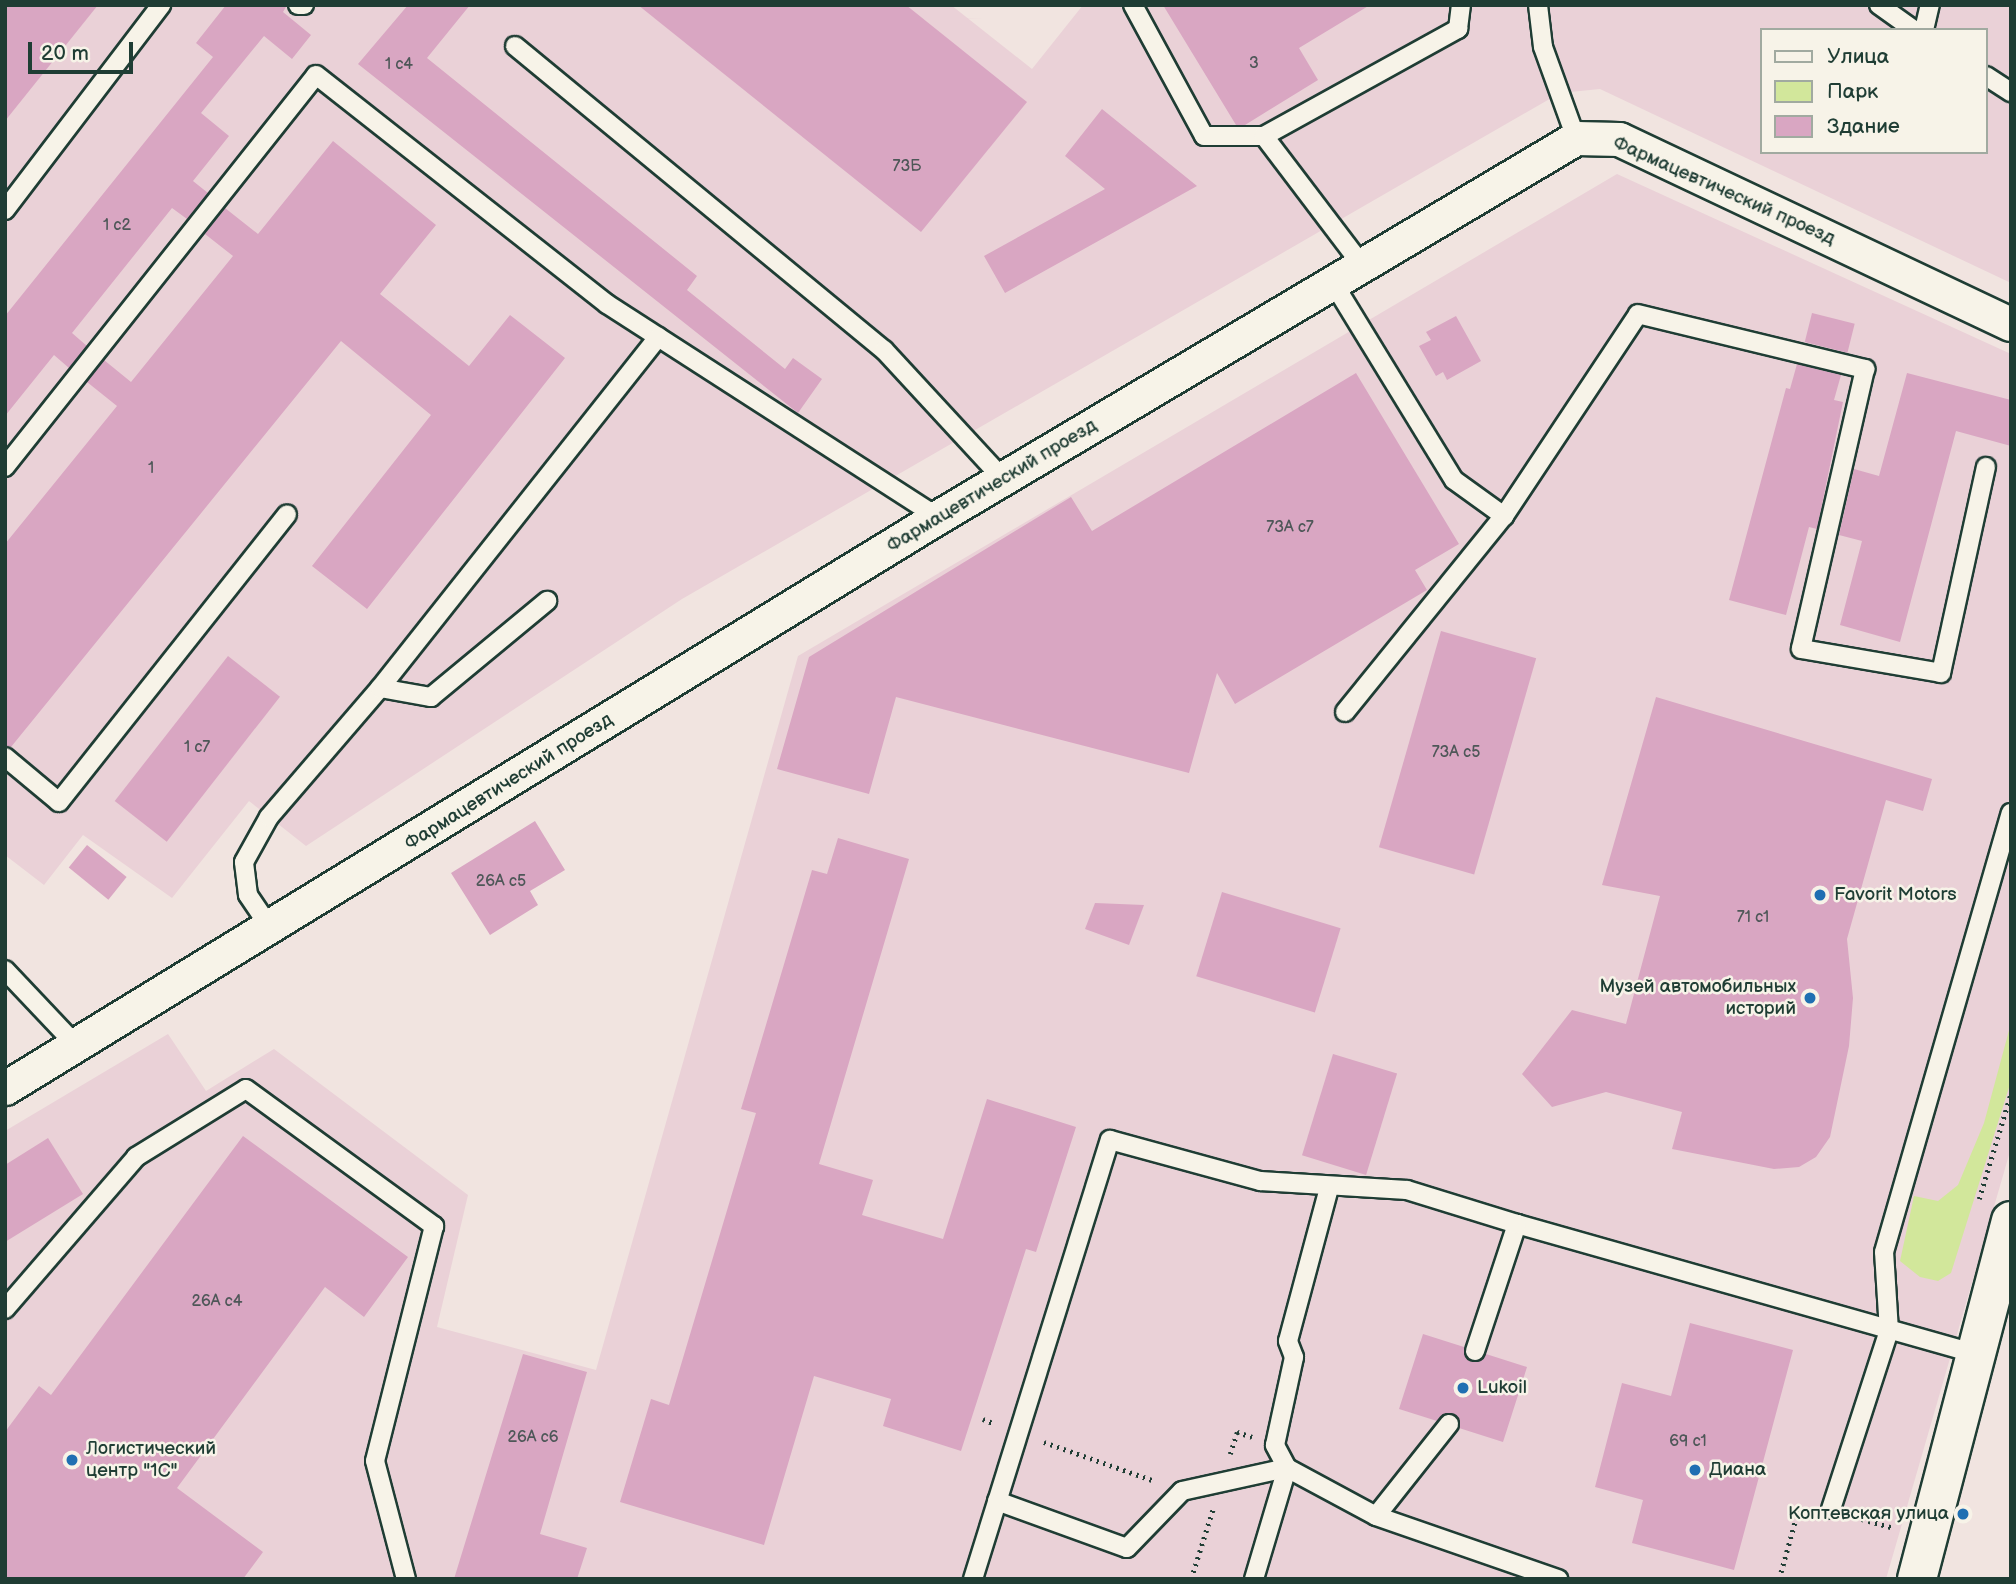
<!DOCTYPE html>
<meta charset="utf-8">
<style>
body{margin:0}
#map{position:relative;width:2016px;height:1584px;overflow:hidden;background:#f1e4e0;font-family:"Balsamiq Sans",sans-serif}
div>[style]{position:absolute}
.built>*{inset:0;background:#ead1d7}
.green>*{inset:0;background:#d2e79b}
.building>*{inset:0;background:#d9a6c2;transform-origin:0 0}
.path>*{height:4.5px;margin-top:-2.25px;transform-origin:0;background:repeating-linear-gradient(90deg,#1f3d34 0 2px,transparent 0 7px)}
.roads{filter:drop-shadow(2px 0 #1f3d34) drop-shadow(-2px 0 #1f3d34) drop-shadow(0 2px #1f3d34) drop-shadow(0 -2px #1f3d34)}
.lane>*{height:18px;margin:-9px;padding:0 9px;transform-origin:9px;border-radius:9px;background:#f7f3e8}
.street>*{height:33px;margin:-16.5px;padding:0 16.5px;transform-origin:16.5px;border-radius:16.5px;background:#f7f3e8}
.secondary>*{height:38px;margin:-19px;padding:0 19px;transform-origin:19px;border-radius:19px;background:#f7f3e8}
.dots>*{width:19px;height:19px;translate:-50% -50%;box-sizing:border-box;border:4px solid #f7f3e8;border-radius:50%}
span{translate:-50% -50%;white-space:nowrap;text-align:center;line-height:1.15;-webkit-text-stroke:5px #f7f3e8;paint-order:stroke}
.number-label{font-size:16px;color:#4e5758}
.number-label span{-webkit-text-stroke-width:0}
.street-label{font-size:19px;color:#1f3d34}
.poi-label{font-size:19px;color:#1f3d34}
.left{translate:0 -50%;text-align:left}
.right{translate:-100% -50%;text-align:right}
.frame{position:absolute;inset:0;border:7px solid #1f3d34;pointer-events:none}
.legend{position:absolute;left:1760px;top:28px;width:228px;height:126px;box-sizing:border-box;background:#f7f3e8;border:2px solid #a1aaa0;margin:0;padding:9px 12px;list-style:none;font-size:21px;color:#1f3d34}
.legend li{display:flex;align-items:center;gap:14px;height:35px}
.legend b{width:35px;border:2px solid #a1aaa0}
.scale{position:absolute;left:28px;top:42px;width:105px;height:32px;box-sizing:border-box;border:4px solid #1f3d34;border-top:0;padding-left:9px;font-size:21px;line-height:24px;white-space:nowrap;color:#1f3d34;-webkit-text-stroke:5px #f7f3e8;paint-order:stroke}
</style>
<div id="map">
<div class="built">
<div style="clip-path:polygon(evenodd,5px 5px,951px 5px,1032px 69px,1083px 5px,2011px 5px,2011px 283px,1600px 89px,1560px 93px,682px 599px,306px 846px,249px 801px,172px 898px,83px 835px,44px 885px,5px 855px,5px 5px,1762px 30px,1986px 30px,1986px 152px,1762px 152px,1762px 30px)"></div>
<div style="clip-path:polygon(1617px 174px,2011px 354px,2011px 1148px,1886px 1579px,5px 1579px,5px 1131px,168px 1034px,206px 1091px,274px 1049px,468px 1195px,437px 1327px,596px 1370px,798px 656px)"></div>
</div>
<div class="green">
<div style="clip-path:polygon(2011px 1023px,2011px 1081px,1951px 1273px,1938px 1281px,1920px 1277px,1900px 1261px,1914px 1196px,1938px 1201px,1958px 1185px,1984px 1123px)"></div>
</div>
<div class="building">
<div style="clip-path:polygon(5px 5px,98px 5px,5px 121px)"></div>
<div style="clip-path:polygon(226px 5px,287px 5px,283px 12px,311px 35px,292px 59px,264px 36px,201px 113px,229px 136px,193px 181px,208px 193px,187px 219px,172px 208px,72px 333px,87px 346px,69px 368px,54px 355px,5px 416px,5px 316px,213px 57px,196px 43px)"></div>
<div style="clip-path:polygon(408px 5px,470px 5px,427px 58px,697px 276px,687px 290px,785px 369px,793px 358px,822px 379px,798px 413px,358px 64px)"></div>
<div style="clip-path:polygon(638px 5px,906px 5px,1027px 102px,921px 232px)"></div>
<div style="clip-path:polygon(1163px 5px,1370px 5px,1299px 48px,1318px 80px,1245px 125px,1236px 125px)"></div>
<div style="clip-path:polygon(1102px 109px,1197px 186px,1005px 293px,984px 256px,1105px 189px,1065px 156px)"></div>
<div style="clip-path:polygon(333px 141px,436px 225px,380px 294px,469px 366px,510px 315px,565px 358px,367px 609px,312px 566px,431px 415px,341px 341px,11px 747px,5px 746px,5px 544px,117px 406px,87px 382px,104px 360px,131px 382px,233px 256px,205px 234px,225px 208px,258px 234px)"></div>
<div style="left:1812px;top:313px;width:44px;height:30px;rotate:14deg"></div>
<div style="clip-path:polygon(1456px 316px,1481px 361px,1447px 380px,1443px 372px,1436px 376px,1419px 346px,1431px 340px,1426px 332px)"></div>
<div style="clip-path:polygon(1797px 364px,1841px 375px,1834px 400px,1843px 402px,1817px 529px,1809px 527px,1786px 615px,1729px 600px,1786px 388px,1790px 389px)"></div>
<div style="clip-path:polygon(1356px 373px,1459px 544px,1415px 570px,1427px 590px,1235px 704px,1217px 673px,1189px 773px,896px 697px,869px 794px,777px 769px,809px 657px,1071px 497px,1092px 531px)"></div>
<div style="clip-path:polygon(1907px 373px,2011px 400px,2011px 446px,1956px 431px,1900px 642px,1840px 625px,1862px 541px,1839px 535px,1854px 469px,1879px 476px)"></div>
<div style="left:1441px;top:631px;width:99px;height:225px;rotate:16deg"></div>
<div style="left:228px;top:656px;width:66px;height:184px;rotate:38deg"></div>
<div style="clip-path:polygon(1656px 697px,1932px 779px,1923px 811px,1886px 800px,1847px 939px,1853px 998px,1849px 1046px,1830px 1137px,1816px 1157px,1799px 1167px,1774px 1169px,1672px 1149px,1682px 1112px,1606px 1092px,1552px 1107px,1522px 1074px,1572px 1010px,1626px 1024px,1660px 896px,1602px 885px)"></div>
<div style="clip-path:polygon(535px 821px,565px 870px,530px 891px,538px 905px,490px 935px,451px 873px)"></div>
<div style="clip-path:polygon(838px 838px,909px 859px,819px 1164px,873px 1180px,862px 1215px,943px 1239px,987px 1099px,1076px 1127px,1036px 1252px,1026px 1249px,961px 1451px,883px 1426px,891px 1399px,814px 1376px,764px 1545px,620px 1502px,651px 1399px,669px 1405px,756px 1113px,741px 1109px,812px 870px,827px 874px)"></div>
<div style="left:87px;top:845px;width:51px;height:29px;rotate:39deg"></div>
<div style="left:1222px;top:892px;width:124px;height:88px;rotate:17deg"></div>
<div style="clip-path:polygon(1095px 903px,1144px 905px,1129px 945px,1085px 929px)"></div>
<div style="left:1333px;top:1054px;width:67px;height:106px;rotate:17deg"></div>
<div style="clip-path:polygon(243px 1136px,408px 1257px,364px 1317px,325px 1287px,177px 1488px,263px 1552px,243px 1579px,5px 1579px,5px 1432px,39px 1386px,51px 1395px)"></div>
<div style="clip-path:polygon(48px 1138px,83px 1194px,5px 1242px,5px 1165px)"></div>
<div style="clip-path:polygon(1690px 1323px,1793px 1350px,1734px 1570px,1632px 1543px,1643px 1500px,1595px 1487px,1622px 1383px,1671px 1396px)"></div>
<div style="clip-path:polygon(1423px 1334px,1464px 1347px,1472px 1362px,1486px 1354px,1527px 1367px,1503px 1442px,1459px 1428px,1451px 1413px,1437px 1421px,1399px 1409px)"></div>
<div style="clip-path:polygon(523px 1354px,587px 1372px,540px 1534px,587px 1548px,577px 1579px,454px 1579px)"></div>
</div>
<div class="path">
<div style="left:1979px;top:1199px;width:111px;rotate:-73.2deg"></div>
<div style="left:983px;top:1419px;width:11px;rotate:22deg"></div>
<div style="left:1044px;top:1442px;width:118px;rotate:19.4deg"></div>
<div style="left:1230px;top:1454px;width:23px;rotate:-72deg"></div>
<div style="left:1237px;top:1432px;width:16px;rotate:18deg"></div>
<div style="left:1855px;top:1517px;width:41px;rotate:15.8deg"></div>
<div style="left:1191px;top:1579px;width:73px;rotate:-72.6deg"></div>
<div style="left:1779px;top:1579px;width:75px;rotate:-74.5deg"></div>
<div style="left:1799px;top:1507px;width:7px"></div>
</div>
<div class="roads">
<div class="lane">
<div style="left:298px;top:5px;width:6px"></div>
<div style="left:1133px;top:5px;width:149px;rotate:61.5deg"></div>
<div style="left:1204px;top:136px;width:60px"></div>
<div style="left:1264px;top:136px;width:222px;rotate:-28.9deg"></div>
<div style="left:1458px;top:29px;width:24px;rotate:-83deg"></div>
<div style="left:1538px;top:5px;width:42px;rotate:83.2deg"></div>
<div style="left:1543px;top:47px;width:97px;rotate:70.1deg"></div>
<div style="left:1879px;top:5px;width:43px;rotate:35.5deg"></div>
<div style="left:1924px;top:30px;width:26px;rotate:-77deg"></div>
<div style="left:515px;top:46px;width:478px;rotate:39.5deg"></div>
<div style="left:884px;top:350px;width:176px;rotate:47.3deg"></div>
<div style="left:1986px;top:76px;width:30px;rotate:33deg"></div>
<div style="left:1264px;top:136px;width:162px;rotate:52.8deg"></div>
<div style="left:5px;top:210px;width:258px;rotate:-52.7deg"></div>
<div style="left:1332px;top:281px;width:233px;rotate:58.5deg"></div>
<div style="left:1454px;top:480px;width:62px;rotate:35.8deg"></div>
<div style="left:1504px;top:516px;width:242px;rotate:-56.4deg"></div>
<div style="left:1638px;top:314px;width:234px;rotate:13.6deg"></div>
<div style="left:1865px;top:369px;width:287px;rotate:102.9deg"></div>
<div style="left:1801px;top:649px;width:142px;rotate:9.7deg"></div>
<div style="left:1941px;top:673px;width:211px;rotate:-77.7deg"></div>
<div style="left:5px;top:467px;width:500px;rotate:-51.57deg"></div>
<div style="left:316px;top:75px;width:370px;rotate:38.2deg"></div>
<div style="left:607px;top:304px;width:394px;rotate:32.8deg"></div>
<div style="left:380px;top:688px;width:52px;rotate:10deg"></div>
<div style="left:431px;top:697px;width:151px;rotate:-39.6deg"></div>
<div style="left:1345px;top:712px;width:252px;rotate:-51deg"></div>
<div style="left:5px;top:757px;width:70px;rotate:39.8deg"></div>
<div style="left:59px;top:802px;width:367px;rotate:-51.6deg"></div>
<div style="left:271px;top:929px;width:41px;rotate:-124.1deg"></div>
<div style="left:248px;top:895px;width:33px;rotate:-97deg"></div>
<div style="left:244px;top:862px;width:51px;rotate:-60.9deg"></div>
<div style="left:269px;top:817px;width:170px;rotate:-49.3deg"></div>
<div style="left:380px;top:688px;width:448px;rotate:-51.6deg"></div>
<div style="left:5px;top:970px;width:103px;rotate:46.6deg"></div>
<div style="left:5px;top:1309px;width:201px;rotate:-49.2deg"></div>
<div style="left:136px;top:1157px;width:129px;rotate:-31.7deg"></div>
<div style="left:246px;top:1089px;width:233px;rotate:36.1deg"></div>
<div style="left:434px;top:1226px;width:242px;rotate:104.1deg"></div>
<div style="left:375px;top:1461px;width:122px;rotate:75.3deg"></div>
<div style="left:1475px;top:1351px;width:134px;rotate:-71.7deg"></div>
<div style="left:1517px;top:1224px;width:477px;rotate:15.8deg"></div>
<div style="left:1449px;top:1424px;width:117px;rotate:128.4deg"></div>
<div style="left:1376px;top:1516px;width:193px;rotate:19.1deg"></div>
<div style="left:997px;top:1501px;width:138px;rotate:19.9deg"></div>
<div style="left:1127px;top:1548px;width:79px;rotate:-46deg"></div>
<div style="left:1182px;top:1491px;width:107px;rotate:-12.4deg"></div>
<div style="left:1287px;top:1468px;width:26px;rotate:-118deg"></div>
<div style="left:1275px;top:1445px;width:90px;rotate:-77.8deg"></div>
<div style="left:1294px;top:1357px;width:17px;rotate:-111deg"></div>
<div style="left:1288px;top:1341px;width:158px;rotate:-75deg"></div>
<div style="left:1831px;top:1509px;width:187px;rotate:-72deg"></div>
<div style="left:1889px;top:1331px;width:79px;rotate:-93.6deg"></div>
<div style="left:1884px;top:1252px;width:457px;rotate:-73.9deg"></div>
<div style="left:973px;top:1579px;width:460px;rotate:-72.7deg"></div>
<div style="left:1110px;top:1140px;width:156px;rotate:15.3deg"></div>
<div style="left:1260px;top:1181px;width:147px;rotate:3.5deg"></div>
<div style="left:1407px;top:1190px;width:115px;rotate:17.2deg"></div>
<div style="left:1254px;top:1579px;width:116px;rotate:-73.4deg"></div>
<div style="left:1287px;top:1468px;width:101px;rotate:28.3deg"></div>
</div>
<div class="street">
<div style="left:5px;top:1088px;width:1094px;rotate:-31.47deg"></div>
<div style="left:938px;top:517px;width:742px;rotate:-30.71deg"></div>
<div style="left:1576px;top:138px;width:43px;rotate:1.3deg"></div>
<div style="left:1619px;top:139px;width:433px;rotate:25.3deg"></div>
</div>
<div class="secondary">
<div style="left:1917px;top:1579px;width:370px;rotate:-75.3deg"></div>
</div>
</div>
<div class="dots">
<div style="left:1820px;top:895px;background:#1f6fb2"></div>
<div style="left:1810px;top:998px;background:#1f6fb2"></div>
<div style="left:1463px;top:1388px;background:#1f6fb2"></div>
<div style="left:72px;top:1460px;background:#1f6fb2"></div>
<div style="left:1695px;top:1470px;background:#1f6fb2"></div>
<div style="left:1963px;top:1514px;background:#1f6fb2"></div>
</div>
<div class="number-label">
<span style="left:1254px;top:64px">3</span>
<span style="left:399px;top:65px">1 с4</span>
<span style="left:907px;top:167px">73Б</span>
<span style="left:117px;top:226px">1 с2</span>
<span style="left:151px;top:469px">1</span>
<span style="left:1290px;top:528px">73А с7</span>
<span style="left:197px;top:748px">1 с7</span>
<span style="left:1456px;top:753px">73А с5</span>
<span style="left:501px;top:882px">26А с5</span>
<span style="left:1753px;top:918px">71 с1</span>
<span style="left:217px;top:1302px">26А с4</span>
<span style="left:533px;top:1438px">26А с6</span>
<span style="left:1688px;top:1442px">69 с1</span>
</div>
<div class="street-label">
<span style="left:1724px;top:191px;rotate:24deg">Фармацевтический проезд</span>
<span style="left:992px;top:486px;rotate:-31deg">Фармацевтический проезд</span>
<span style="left:509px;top:782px;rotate:-32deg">Фармацевтический проезд</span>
</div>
<div class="poi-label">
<span class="left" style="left:1834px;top:895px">Favorit Motors</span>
<span class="right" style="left:1796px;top:998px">Музей автомобильных<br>историй</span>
<span class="left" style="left:1477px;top:1388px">Lukoil</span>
<span class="left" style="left:86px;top:1460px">Логистический<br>центр "1С"</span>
<span class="left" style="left:1709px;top:1470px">Диана</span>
<span class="right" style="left:1949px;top:1514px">Коптевская улица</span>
</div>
<div class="frame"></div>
<ul class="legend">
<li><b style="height:9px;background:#f7f3e8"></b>Улица</li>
<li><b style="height:19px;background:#d2e79b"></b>Парк</li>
<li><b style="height:19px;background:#d9a6c2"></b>Здание</li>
</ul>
<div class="scale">20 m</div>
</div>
